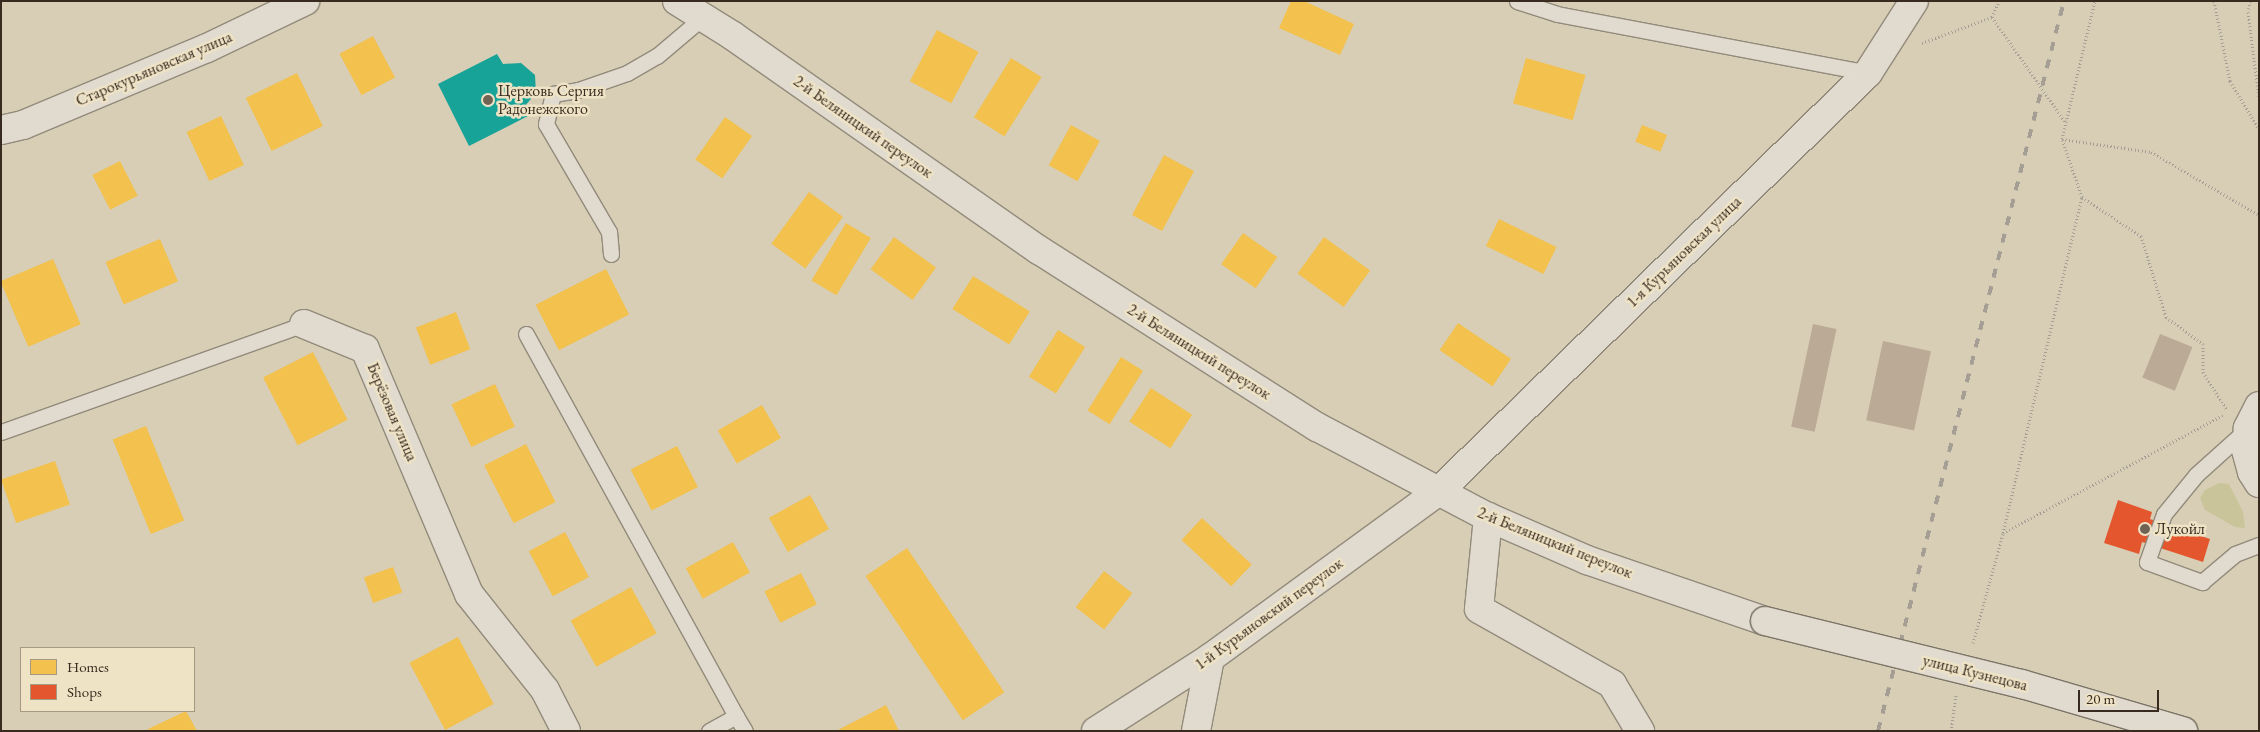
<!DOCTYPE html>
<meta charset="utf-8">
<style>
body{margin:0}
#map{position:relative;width:2260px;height:732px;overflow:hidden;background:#d8ceb5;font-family:"EB Garamond",serif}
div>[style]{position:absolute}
.green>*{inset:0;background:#c9c49a}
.homes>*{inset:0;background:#f2c14e;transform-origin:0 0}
.shops>*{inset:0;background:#e4572e}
.public>*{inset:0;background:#17a398}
.building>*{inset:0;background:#bbaa96;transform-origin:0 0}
.path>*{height:3px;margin-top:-1.5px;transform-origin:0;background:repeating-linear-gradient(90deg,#a49e94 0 1px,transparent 0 3.5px)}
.roads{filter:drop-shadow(1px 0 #928a7b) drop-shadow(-1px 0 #928a7b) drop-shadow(0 1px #928a7b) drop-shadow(0 -1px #928a7b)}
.lane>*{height:15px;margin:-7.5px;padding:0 7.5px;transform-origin:7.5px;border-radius:7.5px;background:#e0dbce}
.street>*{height:28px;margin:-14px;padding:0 14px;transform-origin:14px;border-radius:14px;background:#e0dbce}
.secondary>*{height:28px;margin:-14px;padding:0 14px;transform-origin:14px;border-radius:14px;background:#e0dbce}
.rail>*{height:4px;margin-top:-2px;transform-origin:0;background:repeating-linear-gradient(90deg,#a49e94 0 9px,transparent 0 18px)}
.bridges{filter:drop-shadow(1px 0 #7c7467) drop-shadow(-1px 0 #7c7467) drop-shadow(0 1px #7c7467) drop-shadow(0 -1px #7c7467)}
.secondary-bridge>*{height:28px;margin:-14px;padding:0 14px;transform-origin:14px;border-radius:14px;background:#e0dbce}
.dots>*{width:14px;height:14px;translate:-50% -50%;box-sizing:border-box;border:2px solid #efe3c6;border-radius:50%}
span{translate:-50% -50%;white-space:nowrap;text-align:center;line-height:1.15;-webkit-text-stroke:5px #efe3c6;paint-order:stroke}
.street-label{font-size:16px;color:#382a1f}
.poi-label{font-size:16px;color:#382a1f}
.left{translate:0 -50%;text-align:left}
.frame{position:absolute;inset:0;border:2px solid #382a1f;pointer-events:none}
.legend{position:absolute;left:20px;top:647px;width:175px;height:65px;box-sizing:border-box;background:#efe3c6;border:1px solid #a69983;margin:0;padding:6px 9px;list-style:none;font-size:15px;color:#382a1f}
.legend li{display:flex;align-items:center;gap:10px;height:25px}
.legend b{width:25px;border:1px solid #a69983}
.scale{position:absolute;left:2078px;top:690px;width:81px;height:22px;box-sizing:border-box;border:2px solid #382a1f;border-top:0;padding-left:6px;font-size:15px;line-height:18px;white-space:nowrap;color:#382a1f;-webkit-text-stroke:4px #efe3c6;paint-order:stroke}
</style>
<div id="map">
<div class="green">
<div style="clip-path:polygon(2219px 483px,2229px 484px,2243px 512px,2245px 528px,2235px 527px,2205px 510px,2200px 498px,2205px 490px)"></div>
</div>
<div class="homes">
<div style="clip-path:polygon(1291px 1px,1304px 1px,1354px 24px,1340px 55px,1279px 28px)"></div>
<div style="left:937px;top:30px;width:47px;height:58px;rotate:28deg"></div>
<div style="left:373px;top:36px;width:47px;height:38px;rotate:62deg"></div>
<div style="left:1011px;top:58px;width:36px;height:70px;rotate:32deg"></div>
<div style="left:1526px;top:58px;width:62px;height:47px;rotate:16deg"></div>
<div style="left:297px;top:73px;width:59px;height:57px;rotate:64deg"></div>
<div style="left:221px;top:116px;width:54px;height:38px;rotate:65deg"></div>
<div style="left:725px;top:117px;width:33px;height:52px;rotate:35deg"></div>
<div style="left:1071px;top:125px;width:33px;height:46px;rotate:29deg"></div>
<div style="left:1642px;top:125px;width:27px;height:18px;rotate:22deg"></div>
<div style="left:1164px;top:155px;width:34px;height:68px;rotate:28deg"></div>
<div style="left:120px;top:161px;width:39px;height:31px;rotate:63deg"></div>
<div style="left:809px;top:192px;width:42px;height:64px;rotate:36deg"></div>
<div style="left:1499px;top:219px;width:64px;height:30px;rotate:26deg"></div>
<div style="left:846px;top:223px;width:29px;height:67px;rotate:31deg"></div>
<div style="left:1243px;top:233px;width:42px;height:38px;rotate:35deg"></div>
<div style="left:894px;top:237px;width:52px;height:40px;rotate:36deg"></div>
<div style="left:1324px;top:237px;width:57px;height:45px;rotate:36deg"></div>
<div style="left:160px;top:239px;width:46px;height:59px;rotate:67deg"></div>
<div style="left:53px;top:259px;width:71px;height:57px;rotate:67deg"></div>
<div style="left:606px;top:269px;width:51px;height:79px;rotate:63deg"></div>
<div style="left:973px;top:276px;width:67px;height:39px;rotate:32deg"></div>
<div style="left:456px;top:312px;width:40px;height:43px;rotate:69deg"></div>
<div style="left:1458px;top:323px;width:64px;height:33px;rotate:34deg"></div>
<div style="left:1058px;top:330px;width:32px;height:55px;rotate:32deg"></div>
<div style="left:313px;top:352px;width:76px;height:56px;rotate:63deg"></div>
<div style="left:1121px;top:357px;width:26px;height:63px;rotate:32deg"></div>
<div style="left:495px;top:384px;width:47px;height:48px;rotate:65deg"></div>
<div style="left:1151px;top:388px;width:49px;height:40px;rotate:33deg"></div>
<div style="left:762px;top:405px;width:38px;height:51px;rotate:60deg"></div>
<div style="left:146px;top:426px;width:102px;height:36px;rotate:68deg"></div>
<div style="left:526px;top:444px;width:65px;height:47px;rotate:63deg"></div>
<div style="left:677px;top:446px;width:46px;height:52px;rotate:63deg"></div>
<div style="left:55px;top:461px;width:46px;height:57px;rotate:71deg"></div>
<div style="left:810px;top:495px;width:39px;height:47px;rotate:61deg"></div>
<div style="left:1202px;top:518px;width:68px;height:30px;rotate:43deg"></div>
<div style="left:565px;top:532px;width:51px;height:41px;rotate:62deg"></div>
<div style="left:733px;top:542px;width:35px;height:54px;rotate:61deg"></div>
<div style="left:907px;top:548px;width:174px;height:50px;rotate:56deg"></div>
<div style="left:393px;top:567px;width:27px;height:31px;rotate:70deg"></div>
<div style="left:1104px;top:571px;width:36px;height:46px;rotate:38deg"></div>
<div style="left:801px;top:573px;width:35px;height:41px;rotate:63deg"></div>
<div style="left:631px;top:587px;width:53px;height:69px;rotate:61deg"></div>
<div style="left:458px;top:637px;width:76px;height:55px;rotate:62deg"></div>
<div style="clip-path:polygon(886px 705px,899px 731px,836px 731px)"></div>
<div style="clip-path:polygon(186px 711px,197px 731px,149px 731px,148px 729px)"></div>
</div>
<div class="shops">
<div style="clip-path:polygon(2118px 500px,2152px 512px,2150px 519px,2210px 539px,2203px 562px,2142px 542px,2139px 554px,2104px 543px)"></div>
</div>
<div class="public">
<div style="clip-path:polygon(497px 54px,503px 64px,521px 63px,535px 75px,536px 93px,524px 107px,528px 116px,469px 146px,438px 84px)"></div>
</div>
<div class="building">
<div style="left:1813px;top:324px;width:24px;height:105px;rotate:12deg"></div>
<div style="left:2160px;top:334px;width:35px;height:47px;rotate:22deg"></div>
<div style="left:1883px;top:341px;width:49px;height:81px;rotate:12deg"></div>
</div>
<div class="path">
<div style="left:2214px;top:1px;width:82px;rotate:78.7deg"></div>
<div style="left:2230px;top:81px;width:56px;rotate:58.9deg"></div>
<div style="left:2250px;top:1px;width:11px;rotate:100deg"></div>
<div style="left:2248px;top:12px;width:87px;rotate:82.7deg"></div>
<div style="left:1992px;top:17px;width:129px;rotate:55.1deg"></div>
<div style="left:1922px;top:43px;width:75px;rotate:-20.4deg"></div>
<div style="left:1992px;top:17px;width:17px;rotate:-66deg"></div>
<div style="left:2062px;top:139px;width:90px;rotate:8.3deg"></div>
<div style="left:2151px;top:152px;width:125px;rotate:30.3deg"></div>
<div style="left:2082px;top:197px;width:71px;rotate:33.5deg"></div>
<div style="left:2141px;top:236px;width:85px;rotate:72.8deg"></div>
<div style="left:2166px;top:317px;width:46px;rotate:36.1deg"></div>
<div style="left:2203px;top:344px;width:28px;rotate:90deg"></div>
<div style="left:2203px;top:372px;width:45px;rotate:57.7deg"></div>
<div style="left:2003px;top:533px;width:345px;rotate:-76.8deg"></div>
<div style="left:2082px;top:197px;width:61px;rotate:-109deg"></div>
<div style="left:2062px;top:139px;width:142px;rotate:-76.6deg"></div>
<div style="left:1973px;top:643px;width:114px;rotate:-74.7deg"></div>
<div style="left:2003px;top:533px;width:250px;rotate:-28.2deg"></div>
<div style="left:1951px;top:731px;width:37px;rotate:-82deg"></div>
</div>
<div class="roads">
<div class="lane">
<div style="left:1517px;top:1px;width:42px;rotate:18deg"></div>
<div style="left:1557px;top:14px;width:317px;rotate:10.7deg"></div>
<div style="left:611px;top:254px;width:22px;rotate:-95deg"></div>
<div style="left:609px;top:232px;width:125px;rotate:-120.3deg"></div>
<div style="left:546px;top:124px;width:31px;rotate:-77deg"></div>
<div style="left:553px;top:94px;width:25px;rotate:-9deg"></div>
<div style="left:578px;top:90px;width:52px;rotate:-19.1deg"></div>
<div style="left:627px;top:73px;width:34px;rotate:-30deg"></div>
<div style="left:657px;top:56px;width:60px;rotate:-40.3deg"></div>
<div style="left:526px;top:334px;width:436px;rotate:61.2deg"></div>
<div style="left:2247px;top:429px;width:69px;rotate:138deg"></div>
<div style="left:2196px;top:475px;width:50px;rotate:129.4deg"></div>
<div style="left:2164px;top:514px;width:51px;rotate:109.5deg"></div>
<div style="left:2147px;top:562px;width:59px;rotate:20deg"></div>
<div style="left:2202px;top:582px;width:43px;rotate:-40.3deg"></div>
<div style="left:2235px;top:554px;width:26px;rotate:-21deg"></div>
<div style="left:1px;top:432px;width:322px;rotate:-19.6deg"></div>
<div style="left:709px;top:731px;width:31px;rotate:-29deg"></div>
<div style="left:736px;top:716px;width:17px;rotate:59deg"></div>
</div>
<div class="street">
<div style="left:304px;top:324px;width:66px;rotate:22.3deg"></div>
<div style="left:365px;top:349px;width:266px;rotate:67deg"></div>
<div style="left:469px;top:594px;width:122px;rotate:51.6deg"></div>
<div style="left:545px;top:690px;width:46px;rotate:62.9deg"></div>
<div style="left:2259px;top:406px;width:25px;rotate:117deg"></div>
<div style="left:2248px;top:428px;width:22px;rotate:95deg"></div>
<div style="left:2246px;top:450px;width:23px;rotate:75deg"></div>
<div style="left:2252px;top:472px;width:13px;rotate:58deg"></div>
<div style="left:1488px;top:517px;width:92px;rotate:95.6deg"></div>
<div style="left:1479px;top:609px;width:153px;rotate:29.4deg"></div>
<div style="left:1612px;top:684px;width:55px;rotate:59.2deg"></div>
<div style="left:1096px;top:731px;width:135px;rotate:-32.6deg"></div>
<div style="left:1210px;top:658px;width:283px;rotate:-36.1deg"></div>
<div style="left:1439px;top:491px;width:599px;rotate:-44.26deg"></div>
<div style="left:1868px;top:73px;width:85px;rotate:-57.4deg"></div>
<div style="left:1196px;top:731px;width:74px;rotate:-79.1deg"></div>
</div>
<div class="secondary">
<div style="left:677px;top:1px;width:66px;rotate:32deg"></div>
<div style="left:733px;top:36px;width:373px;rotate:35deg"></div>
<div style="left:1039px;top:250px;width:330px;rotate:32.5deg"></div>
<div style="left:1317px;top:427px;width:193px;rotate:27.8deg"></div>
<div style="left:1488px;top:517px;width:108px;rotate:23.5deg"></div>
<div style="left:1587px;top:560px;width:188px;rotate:18.9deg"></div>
<div style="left:1px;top:130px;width:23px;rotate:-13deg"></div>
<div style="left:23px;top:125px;width:199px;rotate:-22.7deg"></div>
<div style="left:207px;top:48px;width:109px;rotate:-25.6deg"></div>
</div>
</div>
<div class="rail">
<div style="left:1878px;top:731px;width:753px;rotate:-75.71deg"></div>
</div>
<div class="bridges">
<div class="secondary-bridge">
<div style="left:1765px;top:621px;width:265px;rotate:13.8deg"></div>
<div style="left:2022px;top:684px;width:168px;rotate:16.3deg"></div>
</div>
</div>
<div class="dots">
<div style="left:488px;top:100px;background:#706354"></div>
<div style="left:2145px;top:529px;background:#706354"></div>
</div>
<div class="street-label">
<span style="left:154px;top:69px;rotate:-23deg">Старокурьяновская улица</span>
<span style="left:863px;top:127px;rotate:35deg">2-й Беляницкий переулок</span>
<span style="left:1684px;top:252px;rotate:-44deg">1-я Курьяновская улица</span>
<span style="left:1199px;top:352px;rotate:32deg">2-й Беляницкий переулок</span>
<span style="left:392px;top:412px;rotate:67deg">Берёзовая улица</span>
<span style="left:1555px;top:543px;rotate:22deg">2-й Беляницкий переулок</span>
<span style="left:1269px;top:614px;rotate:-36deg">1-й Курьяновский переулок</span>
<span style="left:1975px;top:673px;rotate:14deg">улица Кузнецова</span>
</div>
<div class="poi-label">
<span class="left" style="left:498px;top:100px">Церковь Сергия<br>Радонежского</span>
<span class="left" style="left:2155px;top:529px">Лукойл</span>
</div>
<div class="frame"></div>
<ul class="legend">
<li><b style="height:14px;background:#f2c14e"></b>Homes</li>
<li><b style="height:14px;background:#e4572e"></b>Shops</li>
</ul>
<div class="scale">20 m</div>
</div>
